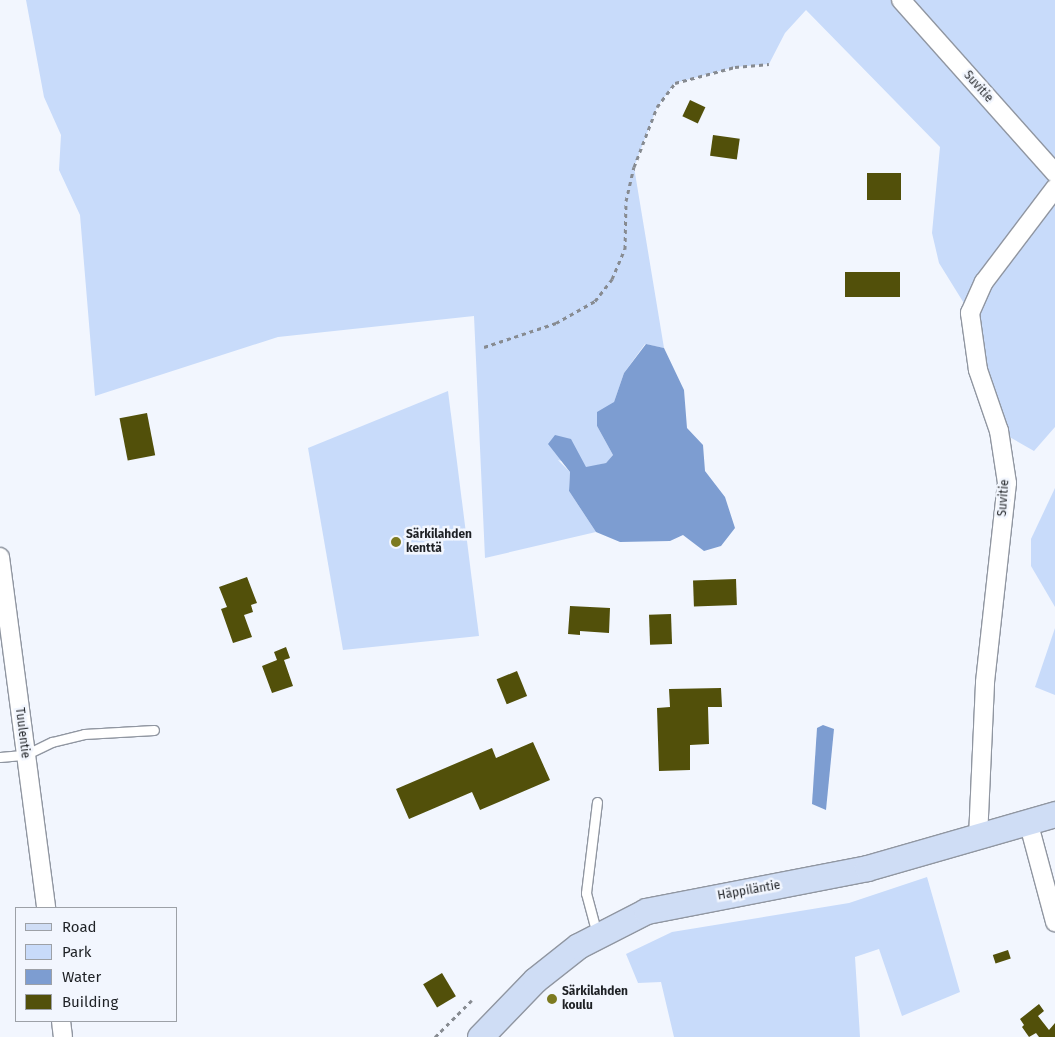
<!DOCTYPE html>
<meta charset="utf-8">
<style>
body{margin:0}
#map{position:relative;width:1055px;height:1037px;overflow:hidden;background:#f2f6fe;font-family:"Fira Sans",sans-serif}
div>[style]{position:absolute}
.green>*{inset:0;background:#c8dbfa}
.water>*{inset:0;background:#7d9dd1}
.building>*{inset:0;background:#52500a;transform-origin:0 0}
.path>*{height:3px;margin-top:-1.5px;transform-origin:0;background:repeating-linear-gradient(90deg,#878b91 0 4px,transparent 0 8px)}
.roads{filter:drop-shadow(1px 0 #9096a1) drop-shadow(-1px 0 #9096a1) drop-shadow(0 1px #9096a1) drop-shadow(0 -1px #9096a1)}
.lane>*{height:9px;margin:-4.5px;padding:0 4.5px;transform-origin:4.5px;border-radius:4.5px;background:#fff}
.street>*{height:18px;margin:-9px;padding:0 9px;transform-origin:9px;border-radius:9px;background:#fff}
.secondary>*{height:25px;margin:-12.5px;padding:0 12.5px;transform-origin:12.5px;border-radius:12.5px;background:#cfddf5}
.dots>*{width:14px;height:14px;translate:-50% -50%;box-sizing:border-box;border:2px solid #f2f6fe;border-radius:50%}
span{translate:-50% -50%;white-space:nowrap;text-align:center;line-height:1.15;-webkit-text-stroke:5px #f2f6fe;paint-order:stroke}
.street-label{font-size:12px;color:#1e2125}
.poi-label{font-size:12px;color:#1e2125;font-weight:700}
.left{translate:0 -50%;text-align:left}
.legend{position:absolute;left:15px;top:907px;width:162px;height:115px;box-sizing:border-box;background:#f2f6fe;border:1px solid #9da1a7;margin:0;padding:6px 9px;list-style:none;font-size:15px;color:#1e2125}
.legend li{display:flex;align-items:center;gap:10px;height:25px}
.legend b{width:25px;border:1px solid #9da1a7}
</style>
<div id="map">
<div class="green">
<div style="clip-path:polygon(26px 0,1055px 0,1055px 427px,1034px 451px,999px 431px,970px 313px,939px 263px,932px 233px,940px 147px,806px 10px,785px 33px,769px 64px,735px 67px,675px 83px,657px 107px,634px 167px,664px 348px,645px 344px,624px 373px,614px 402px,597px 426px,613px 455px,606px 463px,586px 468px,558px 460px,570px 472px,569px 491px,596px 532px,485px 558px,474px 316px,278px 337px,95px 396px,80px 215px,59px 170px,61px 135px,44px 97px)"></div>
<div style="clip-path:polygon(448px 391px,479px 636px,343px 650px,308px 448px)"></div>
<div style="clip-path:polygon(1055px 488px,1055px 607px,1031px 566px,1031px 539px)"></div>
<div style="clip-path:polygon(1055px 628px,1055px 695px,1035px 687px)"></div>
<div style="clip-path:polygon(927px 877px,960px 992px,902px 1016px,879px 949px,855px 957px,860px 1037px,674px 1037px,661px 982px,638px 983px,626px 954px,672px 932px,849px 903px)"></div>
</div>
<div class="water">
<div style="clip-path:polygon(646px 344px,664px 348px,684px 390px,687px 428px,703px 445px,705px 471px,725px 497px,735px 528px,721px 546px,704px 551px,683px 535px,670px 541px,620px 542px,596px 532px,569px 491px,570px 472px,548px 444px,555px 435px,571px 439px,586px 467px,606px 463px,613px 455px,597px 426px,597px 412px,614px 402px,624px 373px)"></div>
<div style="clip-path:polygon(823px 725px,834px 729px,826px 810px,812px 804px,817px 728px)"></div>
</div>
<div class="building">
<div style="left:690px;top:100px;width:17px;height:18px;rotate:25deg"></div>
<div style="left:713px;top:135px;width:27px;height:21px;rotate:8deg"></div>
<div style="left:867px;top:173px;width:34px;height:27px"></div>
<div style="left:900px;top:272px;width:25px;height:55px;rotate:90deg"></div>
<div style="left:147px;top:413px;width:43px;height:28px;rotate:79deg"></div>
<div style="clip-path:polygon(247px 577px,257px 603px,251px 605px,253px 612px,244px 615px,252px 637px,233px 643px,221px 609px,227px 607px,219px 587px)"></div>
<div style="left:736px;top:579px;width:26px;height:43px;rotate:88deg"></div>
<div style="clip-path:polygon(570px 606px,610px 608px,609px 633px,580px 631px,580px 635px,568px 634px)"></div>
<div style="left:671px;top:614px;width:30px;height:22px;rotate:88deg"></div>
<div style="clip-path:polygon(286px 647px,290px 658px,284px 660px,293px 686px,272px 693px,262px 666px,277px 660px,274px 652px)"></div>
<div style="left:517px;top:671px;width:27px;height:22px;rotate:68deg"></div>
<div style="clip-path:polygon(721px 688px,722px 707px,708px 707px,709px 744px,690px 745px,690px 770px,659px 771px,657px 708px,670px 707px,669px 689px)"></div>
<div style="clip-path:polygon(533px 742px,550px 780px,480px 810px,472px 792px,409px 819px,396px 789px,492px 748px,496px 758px)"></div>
<div style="left:1008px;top:950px;width:9px;height:16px;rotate:72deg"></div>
<div style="left:442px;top:973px;width:27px;height:22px;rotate:59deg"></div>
<div style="clip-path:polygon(1039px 1004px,1044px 1011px,1038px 1016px,1049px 1030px,1055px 1023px,1055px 1037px,1039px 1037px,1036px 1033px,1029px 1037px,1022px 1027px,1024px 1025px,1020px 1019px)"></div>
</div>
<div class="path">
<div style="left:484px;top:347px;width:76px;rotate:-18.4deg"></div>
<div style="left:556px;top:323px;width:45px;rotate:-29.4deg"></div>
<div style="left:595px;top:301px;width:28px;rotate:-52deg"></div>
<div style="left:612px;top:279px;width:33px;rotate:-67deg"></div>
<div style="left:625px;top:249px;width:48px;rotate:-88.8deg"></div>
<div style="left:626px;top:201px;width:35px;rotate:-77deg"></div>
<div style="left:634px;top:167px;width:64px;rotate:-69deg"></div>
<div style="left:657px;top:107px;width:30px;rotate:-53deg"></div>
<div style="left:675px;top:83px;width:62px;rotate:-14.9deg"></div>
<div style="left:735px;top:67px;width:34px;rotate:-5deg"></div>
<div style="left:435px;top:1037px;width:52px;rotate:-45deg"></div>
</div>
<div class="roads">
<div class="lane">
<div style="left:0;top:757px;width:25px;rotate:-5deg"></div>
<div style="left:25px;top:755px;width:30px;rotate:-26deg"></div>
<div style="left:52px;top:742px;width:33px;rotate:-14deg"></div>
<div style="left:84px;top:734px;width:70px;rotate:-3.3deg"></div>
<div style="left:597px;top:802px;width:92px;rotate:96.9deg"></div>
<div style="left:586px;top:893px;width:42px;rotate:75deg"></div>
</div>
<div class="street">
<div style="left:901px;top:0;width:232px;rotate:48.3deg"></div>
<div style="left:0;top:557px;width:354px;rotate:82.5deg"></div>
<div style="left:1028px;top:821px;width:105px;rotate:75deg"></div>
<div style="left:978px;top:838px;width:156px;rotate:-87.4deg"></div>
<div style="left:985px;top:682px;width:200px;rotate:-83.7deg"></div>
<div style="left:1007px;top:483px;width:53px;rotate:-98.7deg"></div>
<div style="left:999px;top:431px;width:65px;rotate:-109deg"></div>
<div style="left:978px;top:370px;width:58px;rotate:-98deg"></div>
<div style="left:970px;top:313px;width:34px;rotate:-66deg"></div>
<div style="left:984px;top:282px;width:118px;rotate:-52.9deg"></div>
<div style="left:61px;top:1021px;width:16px;rotate:83deg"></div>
</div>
<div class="secondary">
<div style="left:480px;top:1037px;width:79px;rotate:-46deg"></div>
<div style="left:535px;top:980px;width:55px;rotate:-38.3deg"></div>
<div style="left:578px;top:946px;width:76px;rotate:-27.2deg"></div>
<div style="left:646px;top:911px;width:225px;rotate:-11deg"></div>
<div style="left:867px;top:868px;width:196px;rotate:-16deg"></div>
</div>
</div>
<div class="dots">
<div style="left:396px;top:542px;background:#7c7a20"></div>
<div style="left:552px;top:999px;background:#7c7a20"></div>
</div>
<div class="street-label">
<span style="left:978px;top:87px;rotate:48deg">Suvitie</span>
<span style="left:1004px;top:498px;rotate:-86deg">Suvitie</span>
<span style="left:22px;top:733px;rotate:83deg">Tuulentie</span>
<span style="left:749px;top:891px;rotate:-10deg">Häppiläntie</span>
</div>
<div class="poi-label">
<span class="left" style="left:406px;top:542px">Särkilahden<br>kenttä</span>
<span class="left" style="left:562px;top:999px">Särkilahden<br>koulu</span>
</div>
<ul class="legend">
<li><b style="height:6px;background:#cfddf5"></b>Road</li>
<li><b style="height:14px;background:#c8dbfa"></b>Park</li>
<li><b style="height:14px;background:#7d9dd1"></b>Water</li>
<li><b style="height:14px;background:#52500a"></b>Building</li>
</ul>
</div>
